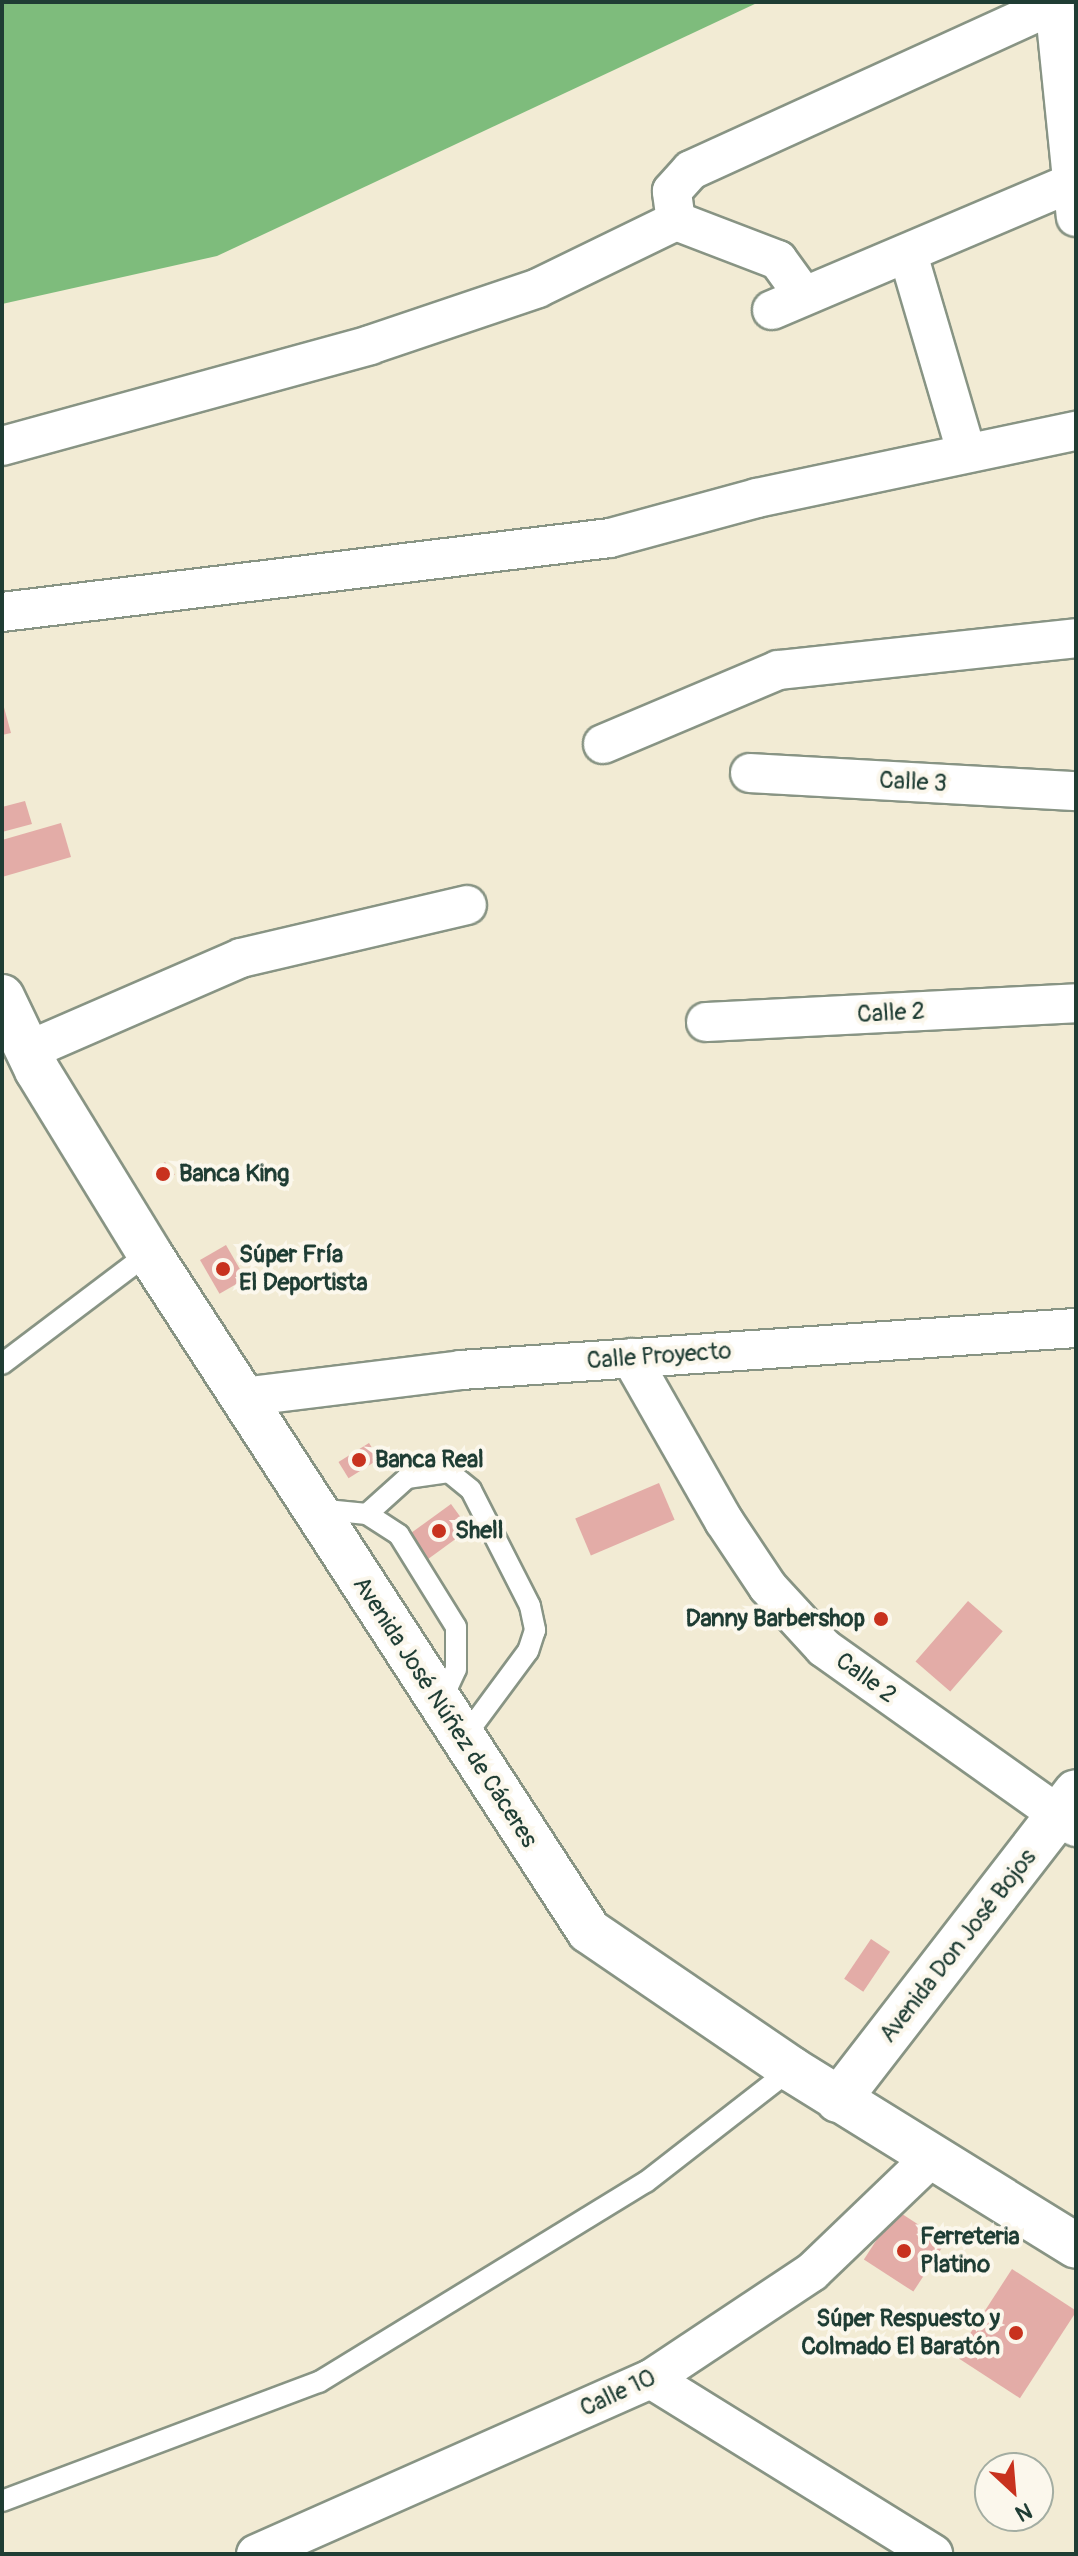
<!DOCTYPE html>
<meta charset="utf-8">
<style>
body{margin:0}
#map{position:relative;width:1078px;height:2556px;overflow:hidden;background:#f2ebd4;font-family:Pangolin,sans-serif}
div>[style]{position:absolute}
.forest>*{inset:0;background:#7ebc7c}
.building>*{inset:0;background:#e3aca7;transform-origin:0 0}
.roads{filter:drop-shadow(2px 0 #889484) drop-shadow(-2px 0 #889484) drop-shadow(0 2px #889484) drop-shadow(0 -2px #889484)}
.lane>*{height:20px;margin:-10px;padding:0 10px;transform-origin:10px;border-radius:10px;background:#fff}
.street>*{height:38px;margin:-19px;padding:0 19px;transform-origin:19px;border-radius:19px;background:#fff}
.secondary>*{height:44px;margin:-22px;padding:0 22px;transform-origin:22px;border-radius:22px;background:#fff}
.dots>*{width:22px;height:22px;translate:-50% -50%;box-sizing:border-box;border:4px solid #fbf7ec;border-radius:50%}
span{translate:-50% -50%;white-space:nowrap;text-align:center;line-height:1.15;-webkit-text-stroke:8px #fbf7ec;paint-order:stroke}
.street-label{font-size:24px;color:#1f3d34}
.poi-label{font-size:24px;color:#1f3d34;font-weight:700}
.left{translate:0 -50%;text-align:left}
.right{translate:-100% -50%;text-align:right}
.frame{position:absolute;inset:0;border:4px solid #1f3d34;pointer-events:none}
.north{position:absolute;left:974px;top:2452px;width:80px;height:80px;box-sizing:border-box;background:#fbf7ec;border:2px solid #a3ada2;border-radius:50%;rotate:154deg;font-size:22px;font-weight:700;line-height:32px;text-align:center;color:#1f3d34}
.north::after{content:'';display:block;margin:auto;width:28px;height:36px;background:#c8321e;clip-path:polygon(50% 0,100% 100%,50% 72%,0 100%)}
</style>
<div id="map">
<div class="forest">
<div style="clip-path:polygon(2px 2px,759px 2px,217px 256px,2px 304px)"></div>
</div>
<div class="building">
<div style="clip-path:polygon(2px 700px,11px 733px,2px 735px)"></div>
<div style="clip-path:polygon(25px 801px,32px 824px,2px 832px,2px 807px)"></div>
<div style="clip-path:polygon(61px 823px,71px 857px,2px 877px,2px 840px)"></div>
<div style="left:165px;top:1162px;width:16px;height:16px;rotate:52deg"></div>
<div style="left:226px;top:1245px;width:39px;height:30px;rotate:60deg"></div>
<div style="left:369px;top:1443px;width:19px;height:36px;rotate:58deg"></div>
<div style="left:659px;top:1483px;width:40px;height:91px;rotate:67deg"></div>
<div style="left:451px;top:1504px;width:31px;height:52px;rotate:54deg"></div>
<div style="left:968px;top:1601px;width:46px;height:80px;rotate:41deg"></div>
<div style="left:871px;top:1939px;width:23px;height:48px;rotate:34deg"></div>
<div style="left:896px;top:2210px;width:59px;height:59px;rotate:33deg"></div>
<div style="left:1012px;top:2269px;width:77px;height:104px;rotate:33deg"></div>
</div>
<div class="roads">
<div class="lane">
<div style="left:2px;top:1364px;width:184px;rotate:-37.1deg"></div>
<div style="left:316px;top:1509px;width:51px;rotate:5.6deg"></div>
<div style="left:367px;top:1514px;width:38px;rotate:33deg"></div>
<div style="left:399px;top:1535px;width:108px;rotate:58.2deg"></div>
<div style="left:456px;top:1627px;width:42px;rotate:90deg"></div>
<div style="left:456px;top:1669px;width:38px;rotate:115deg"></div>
<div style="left:367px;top:1514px;width:54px;rotate:-42deg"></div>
<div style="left:407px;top:1478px;width:42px;rotate:-8.1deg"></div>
<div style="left:449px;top:1472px;width:28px;rotate:39deg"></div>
<div style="left:471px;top:1490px;width:130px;rotate:63deg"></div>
<div style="left:530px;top:1606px;width:25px;rotate:78deg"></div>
<div style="left:535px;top:1630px;width:22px;rotate:108deg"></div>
<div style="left:528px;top:1651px;width:109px;rotate:126.5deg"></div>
<div style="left:2px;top:2501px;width:339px;rotate:-20.6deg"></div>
<div style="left:319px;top:2382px;width:383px;rotate:-31.5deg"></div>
<div style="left:646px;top:2182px;width:184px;rotate:-37.9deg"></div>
</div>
<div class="street">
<div style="left:1054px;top:2px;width:216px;rotate:84.2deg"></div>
<div style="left:676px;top:221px;width:30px;rotate:-98deg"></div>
<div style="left:672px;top:191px;width:28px;rotate:-48deg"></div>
<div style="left:691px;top:170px;width:400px;rotate:-24.5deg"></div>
<div style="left:908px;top:254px;width:205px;rotate:73.6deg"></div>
<div style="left:772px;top:310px;width:330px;rotate:-23deg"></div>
<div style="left:2px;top:446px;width:382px;rotate:-15.3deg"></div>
<div style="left:370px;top:345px;width:177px;rotate:-18.7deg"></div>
<div style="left:538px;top:288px;width:153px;rotate:-25.9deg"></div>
<div style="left:676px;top:221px;width:109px;rotate:20.9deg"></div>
<div style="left:778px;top:260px;width:44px;rotate:54.2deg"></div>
<div style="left:2px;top:612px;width:612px;rotate:-6.94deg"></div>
<div style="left:610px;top:538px;width:152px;rotate:-15.2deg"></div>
<div style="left:757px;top:498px;width:326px;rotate:-11.9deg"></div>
<div style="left:603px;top:744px;width:190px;rotate:-22.9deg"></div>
<div style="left:778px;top:670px;width:300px;rotate:-6.1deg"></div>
<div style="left:750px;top:773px;width:326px;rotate:3.2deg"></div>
<div style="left:706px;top:1022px;width:370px;rotate:-2.9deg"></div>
<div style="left:27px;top:1051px;width:233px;rotate:-23.5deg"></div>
<div style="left:241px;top:958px;width:232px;rotate:-13.2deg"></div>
<div style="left:631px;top:1358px;width:188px;rotate:60.3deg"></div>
<div style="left:724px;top:1521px;width:79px;rotate:56.3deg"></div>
<div style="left:768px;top:1587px;width:83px;rotate:47.4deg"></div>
<div style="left:824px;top:1648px;width:309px;rotate:35.4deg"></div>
<div style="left:242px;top:1397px;width:221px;rotate:-7deg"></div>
<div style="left:461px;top:1370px;width:616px;rotate:-3.91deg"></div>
<div style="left:651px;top:2379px;width:332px;rotate:31.8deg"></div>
<div style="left:256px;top:2554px;width:432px;rotate:-23.9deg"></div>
<div style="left:651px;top:2379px;width:193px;rotate:-33.6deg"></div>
<div style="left:812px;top:2272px;width:168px;rotate:-43.8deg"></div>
</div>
<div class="secondary">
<div style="left:2px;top:997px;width:81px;rotate:64.4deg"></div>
<div style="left:37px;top:1070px;width:215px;rotate:58.5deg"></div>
<div style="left:149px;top:1253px;width:808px;rotate:57.02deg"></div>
<div style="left:589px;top:1931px;width:245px;rotate:34.3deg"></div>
<div style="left:791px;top:2069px;width:335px;rotate:31.8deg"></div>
<div style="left:838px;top:2100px;width:389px;rotate:-52.3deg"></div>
</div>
</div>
<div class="dots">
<div style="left:163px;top:1174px;background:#c8321e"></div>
<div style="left:223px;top:1269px;background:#c8321e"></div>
<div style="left:359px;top:1460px;background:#c8321e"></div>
<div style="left:439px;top:1531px;background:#c8321e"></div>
<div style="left:881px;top:1619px;background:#c8321e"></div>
<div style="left:904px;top:2251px;background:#c8321e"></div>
<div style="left:1016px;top:2333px;background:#c8321e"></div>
</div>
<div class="street-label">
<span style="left:913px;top:782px;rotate:3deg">Calle 3</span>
<span style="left:891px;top:1013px;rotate:-3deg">Calle 2</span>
<span style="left:659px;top:1356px;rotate:-4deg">Calle Proyecto</span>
<span style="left:866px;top:1678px;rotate:36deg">Calle 2</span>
<span style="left:445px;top:1712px;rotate:57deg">Avenida José Núñez de Cáceres</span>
<span style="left:958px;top:1946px;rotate:-52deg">Avenida Don José Bojos</span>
<span style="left:618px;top:2393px;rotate:-25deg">Calle 10</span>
</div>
<div class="poi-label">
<span class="left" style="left:179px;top:1174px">Banca King</span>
<span class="left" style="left:239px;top:1269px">Súper Fría<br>El Deportista</span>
<span class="left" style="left:375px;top:1460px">Banca Real</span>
<span class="left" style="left:455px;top:1531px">Shell</span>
<span class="right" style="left:865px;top:1619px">Danny Barbershop</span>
<span class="left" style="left:920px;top:2251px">Ferreteria<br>Platino</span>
<span class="right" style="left:1000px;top:2333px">Súper Respuesto y<br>Colmado El Baratón</span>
</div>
<div class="frame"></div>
<div class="north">N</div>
</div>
